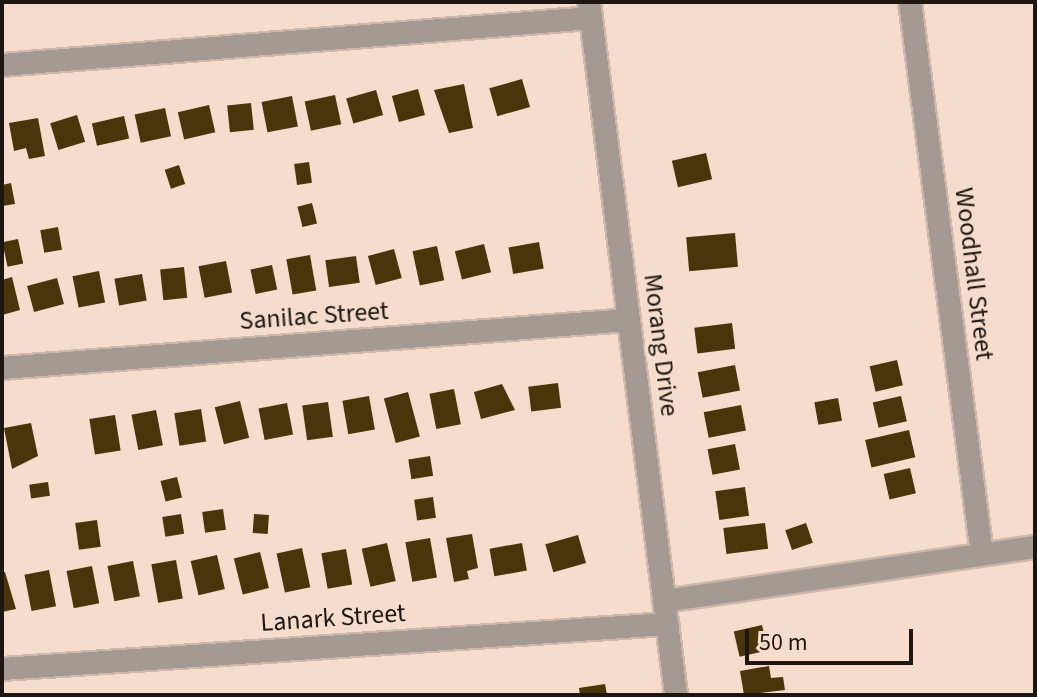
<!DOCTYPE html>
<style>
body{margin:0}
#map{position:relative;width:1037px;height:697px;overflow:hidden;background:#f5dccd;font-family:"Source Sans 3",sans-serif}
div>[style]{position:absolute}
.building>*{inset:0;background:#4a340a;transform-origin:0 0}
.roads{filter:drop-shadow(2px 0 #ceb8ab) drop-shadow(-2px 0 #ceb8ab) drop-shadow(0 2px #ceb8ab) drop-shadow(0 -2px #ceb8ab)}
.minor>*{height:22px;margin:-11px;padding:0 11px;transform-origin:11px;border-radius:11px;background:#a59994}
.tertiary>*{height:22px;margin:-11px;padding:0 11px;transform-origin:11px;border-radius:11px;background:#a59994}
span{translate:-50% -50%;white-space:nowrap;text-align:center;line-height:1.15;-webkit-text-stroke:8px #f5dccd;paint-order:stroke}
.street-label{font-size:26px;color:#1e1610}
.frame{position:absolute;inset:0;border:4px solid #1e1610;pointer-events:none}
.scale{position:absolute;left:745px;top:629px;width:168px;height:36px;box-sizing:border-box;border:4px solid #1e1610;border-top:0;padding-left:10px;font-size:24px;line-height:28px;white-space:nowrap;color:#1e1610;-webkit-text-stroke:6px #f5dccd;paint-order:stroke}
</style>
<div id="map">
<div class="building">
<div style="left:522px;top:79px;width:29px;height:34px;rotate:74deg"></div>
<div style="clip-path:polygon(464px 84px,473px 128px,449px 133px,434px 90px)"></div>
<div style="left:418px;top:89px;width:27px;height:27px;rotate:75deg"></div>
<div style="left:376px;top:90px;width:26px;height:31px;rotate:74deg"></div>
<div style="left:335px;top:95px;width:30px;height:31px;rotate:78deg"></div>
<div style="left:292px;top:96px;width:31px;height:31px;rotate:79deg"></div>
<div style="left:251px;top:103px;width:27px;height:24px;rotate:84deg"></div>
<div style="left:209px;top:105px;width:28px;height:32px;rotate:77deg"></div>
<div style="left:165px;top:108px;width:29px;height:31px;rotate:78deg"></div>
<div style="left:77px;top:115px;width:28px;height:28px;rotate:73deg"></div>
<div style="left:124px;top:116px;width:23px;height:33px;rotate:77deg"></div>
<div style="clip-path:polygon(38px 118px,45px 156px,29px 159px,26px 148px,14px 151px,9px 123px)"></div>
<div style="left:706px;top:153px;width:27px;height:35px;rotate:77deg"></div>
<div style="left:309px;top:162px;width:21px;height:15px;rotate:82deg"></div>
<div style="left:179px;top:165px;width:20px;height:15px;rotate:72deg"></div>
<div style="clip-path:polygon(11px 183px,15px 204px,2px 206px,2px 185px)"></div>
<div style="left:312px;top:203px;width:21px;height:15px;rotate:76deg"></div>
<div style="left:58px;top:227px;width:23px;height:18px;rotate:80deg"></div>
<div style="left:735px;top:233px;width:34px;height:49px;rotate:85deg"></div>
<div style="left:18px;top:239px;width:25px;height:16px;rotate:78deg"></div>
<div style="left:539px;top:242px;width:27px;height:31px;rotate:80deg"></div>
<div style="left:484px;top:244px;width:29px;height:30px;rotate:76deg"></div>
<div style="left:437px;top:246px;width:35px;height:25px;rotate:78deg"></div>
<div style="left:394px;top:249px;width:30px;height:27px;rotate:75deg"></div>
<div style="left:310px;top:255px;width:36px;height:24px;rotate:80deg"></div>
<div style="left:356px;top:256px;width:27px;height:31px;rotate:82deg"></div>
<div style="left:226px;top:261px;width:32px;height:28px;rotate:79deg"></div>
<div style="left:272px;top:265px;width:25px;height:22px;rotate:78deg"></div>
<div style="left:184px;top:267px;width:31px;height:24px;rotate:84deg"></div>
<div style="left:99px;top:271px;width:32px;height:27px;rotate:79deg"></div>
<div style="left:142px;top:274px;width:27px;height:28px;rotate:80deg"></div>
<div style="clip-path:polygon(12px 277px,20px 310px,2px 315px,2px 280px)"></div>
<div style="left:57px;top:278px;width:27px;height:31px;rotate:75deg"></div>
<div style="left:732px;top:323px;width:26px;height:38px;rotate:83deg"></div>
<div style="left:897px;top:360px;width:26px;height:28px;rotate:77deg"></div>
<div style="left:735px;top:365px;width:26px;height:38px;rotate:79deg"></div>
<div style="left:558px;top:383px;width:25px;height:30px;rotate:83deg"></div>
<div style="clip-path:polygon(502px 384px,515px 410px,481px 419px,474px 392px)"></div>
<div style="left:454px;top:389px;width:36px;height:25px;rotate:79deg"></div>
<div style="left:408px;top:392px;width:46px;height:25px;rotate:75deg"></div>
<div style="left:369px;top:396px;width:34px;height:27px;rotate:80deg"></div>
<div style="left:901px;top:396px;width:26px;height:29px;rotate:77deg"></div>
<div style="left:838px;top:398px;width:23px;height:24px;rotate:80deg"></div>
<div style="left:240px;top:401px;width:38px;height:26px;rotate:76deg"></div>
<div style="left:328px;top:402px;width:35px;height:26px;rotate:82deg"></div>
<div style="left:287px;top:403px;width:32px;height:29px;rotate:79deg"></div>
<div style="left:741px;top:405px;width:26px;height:38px;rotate:79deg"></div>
<div style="left:201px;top:409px;width:33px;height:27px;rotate:81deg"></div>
<div style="left:156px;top:410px;width:36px;height:25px;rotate:79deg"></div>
<div style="left:115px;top:415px;width:36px;height:26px;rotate:81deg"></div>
<div style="clip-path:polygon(31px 423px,38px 456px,12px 469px,4px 428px)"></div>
<div style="left:909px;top:430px;width:28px;height:45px;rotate:77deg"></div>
<div style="left:735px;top:444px;width:26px;height:28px;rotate:79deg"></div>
<div style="left:430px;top:456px;width:20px;height:22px;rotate:81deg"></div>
<div style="left:910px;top:468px;width:26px;height:27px;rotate:77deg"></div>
<div style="left:177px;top:477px;width:21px;height:17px;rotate:76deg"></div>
<div style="left:48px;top:482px;width:14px;height:19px;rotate:82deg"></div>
<div style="left:745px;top:487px;width:29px;height:30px;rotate:82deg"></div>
<div style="left:433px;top:497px;width:21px;height:19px;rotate:82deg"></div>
<div style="left:223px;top:509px;width:21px;height:21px;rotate:82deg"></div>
<div style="left:181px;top:514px;width:20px;height:19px;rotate:81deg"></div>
<div style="left:254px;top:514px;width:15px;height:19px;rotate:4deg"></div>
<div style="left:97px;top:520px;width:27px;height:22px;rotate:82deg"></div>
<div style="left:765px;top:523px;width:26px;height:42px;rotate:83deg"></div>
<div style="left:806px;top:523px;width:21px;height:22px;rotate:71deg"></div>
<div style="clip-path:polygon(472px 534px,478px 568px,467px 571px,469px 579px,454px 582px,446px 538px)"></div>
<div style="left:578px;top:535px;width:29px;height:34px;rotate:74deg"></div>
<div style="left:430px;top:538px;width:40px;height:25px;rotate:80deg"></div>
<div style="left:387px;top:543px;width:39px;height:26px;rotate:77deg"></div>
<div style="left:522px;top:543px;width:28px;height:33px;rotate:80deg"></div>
<div style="left:302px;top:548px;width:40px;height:26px;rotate:78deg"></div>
<div style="left:346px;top:549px;width:36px;height:25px;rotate:80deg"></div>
<div style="left:260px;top:552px;width:37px;height:27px;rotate:76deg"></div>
<div style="left:217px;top:555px;width:35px;height:27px;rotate:77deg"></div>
<div style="left:176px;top:560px;width:39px;height:25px;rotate:80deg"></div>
<div style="left:133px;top:561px;width:36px;height:26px;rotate:79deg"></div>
<div style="left:92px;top:566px;width:38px;height:26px;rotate:79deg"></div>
<div style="left:49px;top:570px;width:37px;height:25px;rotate:79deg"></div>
<div style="clip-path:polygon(5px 572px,16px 609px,2px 612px,2px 573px)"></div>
<div style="left:762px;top:625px;width:26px;height:29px;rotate:77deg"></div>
<div style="clip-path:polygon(769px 666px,771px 678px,783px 677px,785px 690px,744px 695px,740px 671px)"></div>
<div style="clip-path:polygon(605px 684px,607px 695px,580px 695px,579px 688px)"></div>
</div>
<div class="roads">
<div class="minor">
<div style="left:910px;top:2px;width:557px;rotate:82.57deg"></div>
<div style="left:2px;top:65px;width:591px;rotate:-4.56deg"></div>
<div style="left:2px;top:368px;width:629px;rotate:-4.38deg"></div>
<div style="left:664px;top:601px;width:375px;rotate:-8.3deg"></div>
<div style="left:2px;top:669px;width:667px;rotate:-3.87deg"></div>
</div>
<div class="tertiary">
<div style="left:589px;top:2px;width:698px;rotate:82.84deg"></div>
</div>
</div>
<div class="street-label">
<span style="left:974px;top:274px;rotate:83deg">Woodhall Street</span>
<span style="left:314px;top:316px;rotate:-4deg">Sanilac Street</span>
<span style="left:661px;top:345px;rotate:83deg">Morang Drive</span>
<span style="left:333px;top:618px;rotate:-4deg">Lanark Street</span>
</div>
<div class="frame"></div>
<div class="scale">50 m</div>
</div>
